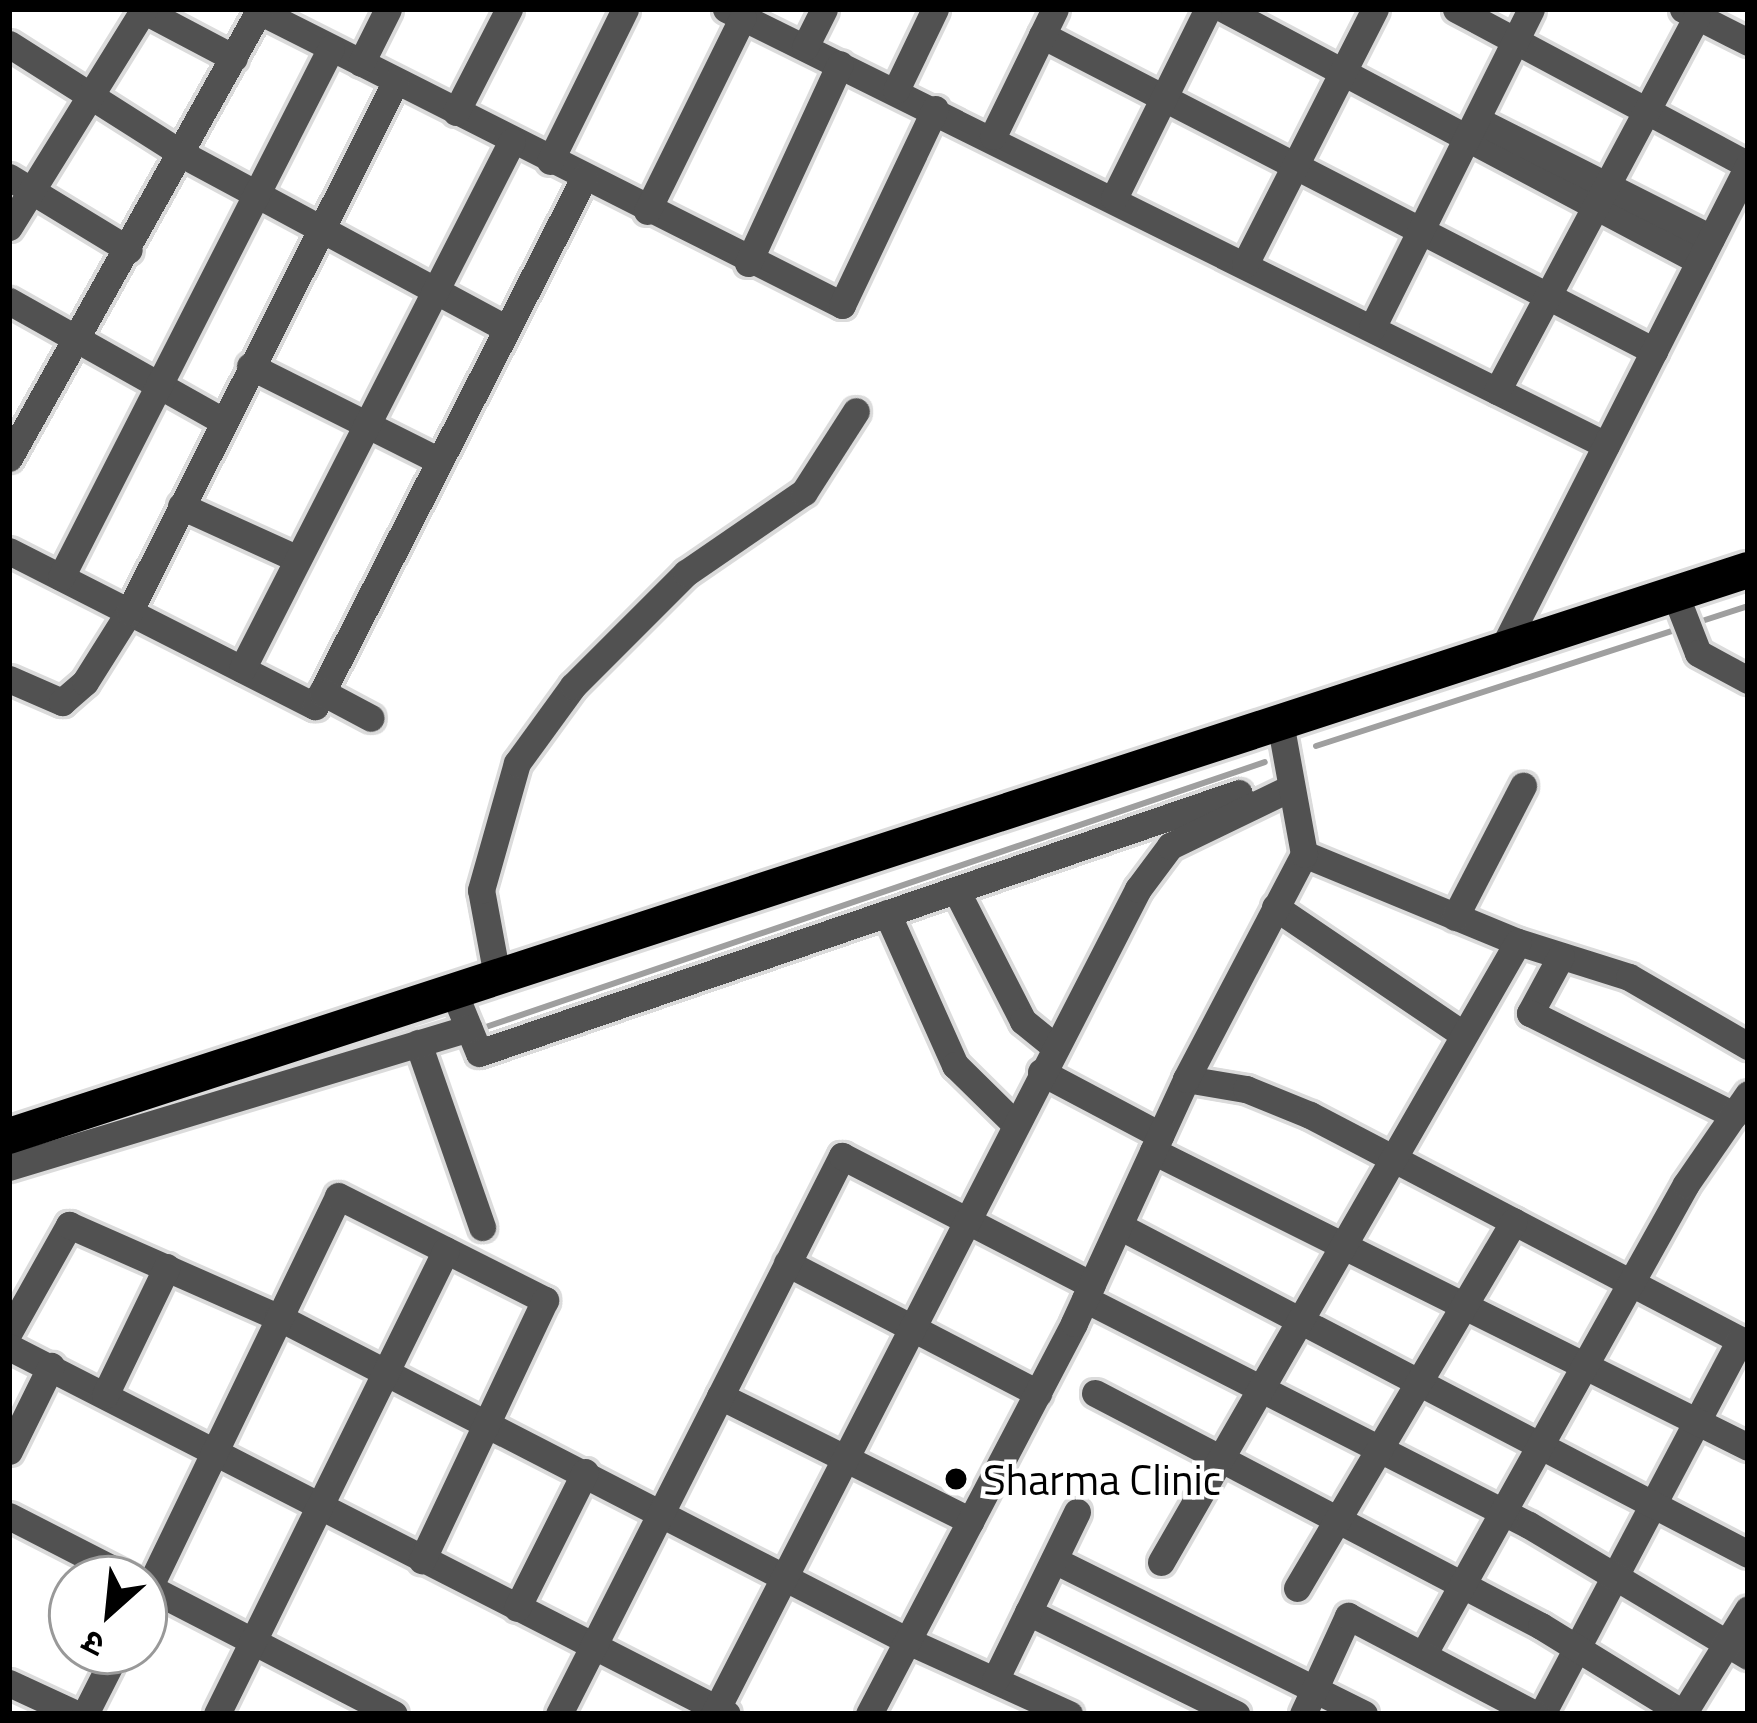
<!DOCTYPE html>
<meta charset="utf-8">
<style>
body{margin:0}
#map{position:relative;width:1757px;height:1723px;overflow:hidden;background:#fff;font-family:"Titillium Web","Noto Sans Devanagari",sans-serif}
div>[style]{position:absolute}
.stream>*{height:6px;margin:-3px;padding:0 3px;transform-origin:3px;border-radius:3px;background:#9f9f9f}
.roads{filter:drop-shadow(3px 0 #dbdbdb) drop-shadow(-3px 0 #dbdbdb) drop-shadow(0 3px #dbdbdb) drop-shadow(0 -3px #dbdbdb)}
.minor>*{height:27px;margin:-13.5px;padding:0 13.5px;transform-origin:13.5px;border-radius:13.5px;background:#515151}
.highway>*{height:36px;margin:-18px;padding:0 18px;transform-origin:18px;border-radius:18px;background:#000}
.dots>*{width:33px;height:33px;translate:-50% -50%;box-sizing:border-box;border:6px solid #fff;border-radius:50%}
span{translate:-50% -50%;white-space:nowrap;text-align:center;line-height:1.15;-webkit-text-stroke:9px #fff;paint-order:stroke}
.poi-label{font-size:42px;color:#000}
.left{translate:0 -50%;text-align:left}
.frame{position:absolute;inset:0;border:12px solid #000;pointer-events:none}
.north{position:absolute;left:48px;top:1555px;width:120px;height:120px;box-sizing:border-box;background:#fff;border:3px solid #999;border-radius:50%;rotate:207deg;font-size:33px;font-weight:700;line-height:48px;text-align:center;color:#000}
.north::after{content:'';display:block;margin:auto;width:42px;height:54px;background:#000;clip-path:polygon(50% 0,100% 100%,50% 72%,0 100%)}
</style>
<div id="map">
<div class="stream">
<div style="left:1705px;top:620px;width:45px;rotate:-18deg"></div>
<div style="left:1316px;top:746px;width:380px;rotate:-17.9deg"></div>
<div style="left:477px;top:1030px;width:832px;rotate:-18.78deg"></div>
</div>
<div class="roads">
<div class="minor">
<div style="left:141px;top:9px;width:105px;rotate:27.8deg"></div>
<div style="left:726px;top:9px;width:982px;rotate:26.36deg"></div>
<div style="left:1224px;top:9px;width:538px;rotate:27.95deg"></div>
<div style="left:1456px;top:9px;width:331px;rotate:28.1deg"></div>
<div style="left:1683px;top:9px;width:73px;rotate:26.9deg"></div>
<div style="left:259px;top:11px;width:653px;rotate:26.76deg"></div>
<div style="left:842px;top:305px;width:217px;rotate:-64.6deg"></div>
<div style="left:1042px;top:35px;width:689px;rotate:27.31deg"></div>
<div style="left:9px;top:44px;width:205px;rotate:32.4deg"></div>
<div style="left:182px;top:154px;width:369px;rotate:28.3deg"></div>
<div style="left:805px;top:47px;width:42px;rotate:-63.4deg"></div>
<div style="left:361px;top:63px;width:60px;rotate:-63.4deg"></div>
<div style="left:896px;top:90px;width:90px;rotate:-64.3deg"></div>
<div style="left:456px;top:112px;width:116px;rotate:-62.8deg"></div>
<div style="left:1487px;top:125px;width:251px;rotate:26.8deg"></div>
<div style="left:993px;top:136px;width:141px;rotate:-64deg"></div>
<div style="left:550px;top:161px;width:169px;rotate:-63.7deg"></div>
<div style="left:9px;top:177px;width:140px;rotate:31.3deg"></div>
<div style="left:1114px;top:198px;width:211px;rotate:-63.6deg"></div>
<div style="left:647px;top:211px;width:216px;rotate:-63.7deg"></div>
<div style="left:9px;top:227px;width:256px;rotate:-58.2deg"></div>
<div style="left:748px;top:263px;width:219px;rotate:-65.2deg"></div>
<div style="left:1245px;top:264px;width:286px;rotate:-63deg"></div>
<div style="left:9px;top:301px;width:245px;rotate:29.3deg"></div>
<div style="left:1372px;top:328px;width:356px;rotate:-63.5deg"></div>
<div style="left:250px;top:366px;width:212px;rotate:26.6deg"></div>
<div style="left:1497px;top:391px;width:424px;rotate:-61.9deg"></div>
<div style="left:9px;top:458px;width:514px;rotate:-60.79deg"></div>
<div style="left:181px;top:506px;width:128px;rotate:24.4deg"></div>
<div style="left:9px;top:551px;width:343px;rotate:26.9deg"></div>
<div style="left:315px;top:706px;width:593px;rotate:-63deg"></div>
<div style="left:61px;top:577px;width:594px;rotate:-62.96deg"></div>
<div style="left:1675px;top:594px;width:63px;rotate:68.7deg"></div>
<div style="left:1698px;top:653px;width:57px;rotate:28.4deg"></div>
<div style="left:1502px;top:650px;width:543px;rotate:-63.06deg"></div>
<div style="left:242px;top:669px;width:593px;rotate:-62.92deg"></div>
<div style="left:9px;top:679px;width:58px;rotate:23.5deg"></div>
<div style="left:62px;top:702px;width:30px;rotate:-41deg"></div>
<div style="left:85px;top:682px;width:83px;rotate:-57.8deg"></div>
<div style="left:129px;top:612px;width:594px;rotate:-63.31deg"></div>
<div style="left:322px;top:692px;width:55px;rotate:28deg"></div>
<div style="left:1304px;top:854px;width:231px;rotate:22.4deg"></div>
<div style="left:1518px;top:942px;width:116px;rotate:17.5deg"></div>
<div style="left:1629px;top:977px;width:138px;rotate:30.1deg"></div>
<div style="left:956px;top:890px;width:147px;rotate:62.9deg"></div>
<div style="left:1023px;top:1021px;width:40px;rotate:39deg"></div>
<div style="left:1275px;top:907px;width:225px;rotate:34.1deg"></div>
<div style="left:887px;top:913px;width:167px;rotate:65.9deg"></div>
<div style="left:955px;top:1065px;width:84px;rotate:44.5deg"></div>
<div style="left:1455px;top:917px;width:148px;rotate:-62.6deg"></div>
<div style="left:1561px;top:956px;width:65px;rotate:118.5deg"></div>
<div style="left:1530px;top:1013px;width:228px;rotate:26.6deg"></div>
<div style="left:497px;top:976px;width:87px;rotate:-100.5deg"></div>
<div style="left:481px;top:890px;width:132px;rotate:-74.2deg"></div>
<div style="left:517px;top:763px;width:95px;rotate:-54deg"></div>
<div style="left:573px;top:686px;width:160px;rotate:-45deg"></div>
<div style="left:686px;top:573px;width:143px;rotate:-34.5deg"></div>
<div style="left:804px;top:492px;width:96px;rotate:-57.3deg"></div>
<div style="left:453px;top:990px;width:68px;rotate:67.6deg"></div>
<div style="left:479px;top:1053px;width:803px;rotate:-18.89deg"></div>
<div style="left:418px;top:1043px;width:195px;rotate:70.8deg"></div>
<div style="left:1041px;top:1072px;width:135px;rotate:27.9deg"></div>
<div style="left:1186px;top:1079px;width:61px;rotate:9.5deg"></div>
<div style="left:1246px;top:1089px;width:69px;rotate:22.1deg"></div>
<div style="left:1310px;top:1115px;width:485px;rotate:27.6deg"></div>
<div style="left:1740px;top:1340px;width:423px;rotate:117.9deg"></div>
<div style="left:1153px;top:1151px;width:665px;rotate:26.45deg"></div>
<div style="left:9px;top:1167px;width:480px;rotate:-16.8deg"></div>
<div style="left:1119px;top:1226px;width:709px;rotate:27.54deg"></div>
<div style="left:787px;top:1263px;width:283px;rotate:27.4deg"></div>
<div style="left:1085px;top:1299px;width:498px;rotate:27deg"></div>
<div style="left:1529px;top:1525px;width:255px;rotate:30.9deg"></div>
<div style="left:9px;top:1332px;width:123px;rotate:-60.7deg"></div>
<div style="left:69px;top:1225px;width:228px;rotate:23.8deg"></div>
<div style="left:278px;top:1317px;width:708px;rotate:27.22deg"></div>
<div style="left:908px;top:1641px;width:177px;rotate:24.4deg"></div>
<div style="left:9px;top:1347px;width:806px;rotate:27.07deg"></div>
<div style="left:1095px;top:1393px;width:503px;rotate:27.58deg"></div>
<div style="left:1541px;top:1626px;width:168px;rotate:31.6deg"></div>
<div style="left:105px;top:1395px;width:142px;rotate:-64.2deg"></div>
<div style="left:720px;top:1396px;width:280px;rotate:26.5deg"></div>
<div style="left:9px;top:1451px;width:95px;rotate:-63.7deg"></div>
<div style="left:9px;top:1516px;width:138px;rotate:27.1deg"></div>
<div style="left:1054px;top:1560px;width:346px;rotate:26.4deg"></div>
<div style="left:1161px;top:1562px;width:715px;rotate:-60.07deg"></div>
<div style="left:144px;top:1585px;width:281px;rotate:27.3deg"></div>
<div style="left:1297px;top:1588px;width:426px;rotate:-59.4deg"></div>
<div style="left:144px;top:1598px;width:446px;rotate:-64.2deg"></div>
<div style="left:338px;top:1196px;width:232px;rotate:26.7deg"></div>
<div style="left:545px;top:1300px;width:288px;rotate:115.3deg"></div>
<div style="left:517px;top:1608px;width:152px;rotate:-63.4deg"></div>
<div style="left:1028px;top:1612px;width:232px;rotate:26.1deg"></div>
<div style="left:1423px;top:1655px;width:539px;rotate:-60.82deg"></div>
<div style="left:1686px;top:1184px;width:109px;rotate:-55.4deg"></div>
<div style="left:995px;top:1680px;width:187px;rotate:-64deg"></div>
<div style="left:9px;top:1683px;width:74px;rotate:24.8deg"></div>
<div style="left:85px;top:1714px;width:71px;rotate:-63.1deg"></div>
<div style="left:217px;top:1714px;width:517px;rotate:-63.73deg"></div>
<div style="left:559px;top:1714px;width:626px;rotate:-63.11deg"></div>
<div style="left:842px;top:1156px;width:281px;rotate:27.3deg"></div>
<div style="left:714px;top:1714px;width:928px;rotate:-62.8deg"></div>
<div style="left:1138px;top:889px;width:54px;rotate:-53.3deg"></div>
<div style="left:1170px;top:846px;width:133px;rotate:-25.8deg"></div>
<div style="left:869px;top:1714px;width:441px;rotate:-62.3deg"></div>
<div style="left:1074px;top:1323px;width:268px;rotate:-65.3deg"></div>
<div style="left:1186px;top:1079px;width:254px;rotate:-62.3deg"></div>
<div style="left:1304px;top:854px;width:134px;rotate:-100.3deg"></div>
<div style="left:1303px;top:1714px;width:108px;rotate:-65.3deg"></div>
<div style="left:1348px;top:1616px;width:211px;rotate:27.7deg"></div>
<div style="left:1683px;top:1714px;width:123px;rotate:-58.2deg"></div>
</div>
<div class="highway">
<div style="left:9px;top:1136px;width:1829px;rotate:-18.03deg"></div>
</div>
</div>
<div class="dots">
<div style="left:956px;top:1479px;background:#000"></div>
</div>
<div class="poi-label">
<span class="left" style="left:983px;top:1479px">Sharma Clinic</span>
</div>
<div class="frame"></div>
<div class="north">उ</div>
</div>
